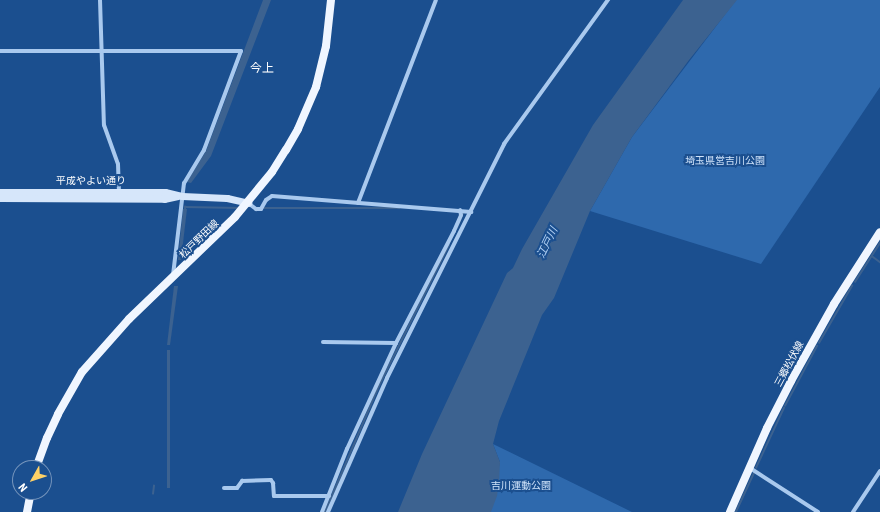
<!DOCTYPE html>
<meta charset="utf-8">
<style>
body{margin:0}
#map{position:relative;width:880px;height:512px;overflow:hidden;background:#1b4f8f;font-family:"Roboto Condensed","Noto Sans JP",sans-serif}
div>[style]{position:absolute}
.green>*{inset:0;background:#2e69ad}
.water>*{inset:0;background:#3c6290;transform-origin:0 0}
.stream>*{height:1.5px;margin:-0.75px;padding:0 0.75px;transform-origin:0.75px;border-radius:0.75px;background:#3c6290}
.street>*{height:4px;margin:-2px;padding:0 2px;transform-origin:2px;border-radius:2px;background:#a9c9ee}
.secondary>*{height:7px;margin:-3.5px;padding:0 3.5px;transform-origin:3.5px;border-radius:3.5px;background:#d6e6fa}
.primary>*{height:8px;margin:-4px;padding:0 4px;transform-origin:4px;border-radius:4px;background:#f0f6ff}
span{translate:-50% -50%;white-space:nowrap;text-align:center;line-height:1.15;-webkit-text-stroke:4px #1b4f8f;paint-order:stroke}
.park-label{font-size:10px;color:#cfe3fa}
.street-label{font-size:10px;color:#fff}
.water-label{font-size:11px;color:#b5d3f5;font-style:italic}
.quarter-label{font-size:12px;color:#fff}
.north{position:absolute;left:12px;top:460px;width:40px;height:40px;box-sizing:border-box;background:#1b4f8f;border:1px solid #7695bc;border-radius:50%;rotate:231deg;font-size:11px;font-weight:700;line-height:16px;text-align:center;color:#fff}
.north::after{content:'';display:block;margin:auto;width:14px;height:18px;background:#ffd166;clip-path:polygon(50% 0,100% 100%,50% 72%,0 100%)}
</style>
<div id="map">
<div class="green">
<div style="clip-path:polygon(736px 0,880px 0,880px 87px,761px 264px,590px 211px,632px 137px)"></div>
<div style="clip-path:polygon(493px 444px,632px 512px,490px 512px,500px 462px)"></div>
</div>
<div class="water">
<div style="clip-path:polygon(263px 0,271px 0,211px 156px,191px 183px,187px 182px,206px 151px)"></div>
<div style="clip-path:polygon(683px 0,737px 0,689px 60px,632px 137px,590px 211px,554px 298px,542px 315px,499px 421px,493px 444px,500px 462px,499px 483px,497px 496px,491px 512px,398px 512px,422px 454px,507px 273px,513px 268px,522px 249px,593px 125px)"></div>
<div style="clip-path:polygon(183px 209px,187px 209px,181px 260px,178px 260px)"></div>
<div style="clip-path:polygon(174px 286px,178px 286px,170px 345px,167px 345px)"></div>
<div style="left:167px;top:350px;width:3px;height:138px"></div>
</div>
<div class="stream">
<div style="left:263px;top:208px;width:136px"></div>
<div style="left:185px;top:211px;width:4px;rotate:-90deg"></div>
<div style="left:185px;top:207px;width:54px;rotate:1.1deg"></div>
<div style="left:457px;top:228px;width:16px;rotate:-68deg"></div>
<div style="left:872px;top:256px;width:10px;rotate:37deg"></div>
<div style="left:855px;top:282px;width:46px;rotate:-57.3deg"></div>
<div style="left:819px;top:343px;width:66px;rotate:-59.9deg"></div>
<div style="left:785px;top:406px;width:68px;rotate:-61.9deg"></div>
<div style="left:756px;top:468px;width:66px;rotate:-65deg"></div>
<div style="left:153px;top:494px;width:8px;rotate:-83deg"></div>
<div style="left:325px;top:512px;width:137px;rotate:-66.8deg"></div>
<div style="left:379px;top:386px;width:157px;rotate:-63.6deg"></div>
<div style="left:736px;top:512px;width:43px;rotate:-65.2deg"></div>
</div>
<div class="street">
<div style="left:100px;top:0;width:125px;rotate:88.2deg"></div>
<div style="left:104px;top:125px;width:41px;rotate:70.3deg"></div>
<div style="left:118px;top:164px;width:26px;rotate:88deg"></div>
<div style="left:0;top:51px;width:241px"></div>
<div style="left:241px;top:51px;width:106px;rotate:110.5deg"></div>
<div style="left:204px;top:150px;width:39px;rotate:121deg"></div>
<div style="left:184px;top:183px;width:93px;rotate:96.8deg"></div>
<div style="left:248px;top:203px;width:10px;rotate:37deg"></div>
<div style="left:256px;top:209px;width:5px"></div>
<div style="left:261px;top:209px;width:10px;rotate:-61deg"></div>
<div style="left:266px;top:200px;width:7px;rotate:-34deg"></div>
<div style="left:272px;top:196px;width:200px;rotate:4.6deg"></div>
<div style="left:358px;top:203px;width:217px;rotate:-69deg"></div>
<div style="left:323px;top:342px;width:73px;rotate:0.8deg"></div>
<div style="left:750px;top:468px;width:81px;rotate:32.9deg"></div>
<div style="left:224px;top:488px;width:13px"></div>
<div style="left:237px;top:488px;width:9px;rotate:-54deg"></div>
<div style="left:242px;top:481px;width:29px;rotate:-2deg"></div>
<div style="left:271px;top:480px;width:4px;rotate:56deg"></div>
<div style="left:273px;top:483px;width:13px;rotate:86deg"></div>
<div style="left:274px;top:496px;width:55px"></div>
<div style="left:322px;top:512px;width:68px;rotate:-68.4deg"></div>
<div style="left:347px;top:449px;width:117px;rotate:-65.2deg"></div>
<div style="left:396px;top:343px;width:126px;rotate:-62.6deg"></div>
<div style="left:454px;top:231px;width:17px;rotate:-66deg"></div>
<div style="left:461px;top:215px;width:5px;rotate:-101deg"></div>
<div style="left:328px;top:512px;width:146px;rotate:-66.2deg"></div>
<div style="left:387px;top:378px;width:262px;rotate:-63.4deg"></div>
<div style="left:504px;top:144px;width:178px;rotate:-54.2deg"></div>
<div style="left:853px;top:512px;width:49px;rotate:-56.6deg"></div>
</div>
<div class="secondary">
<div style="left:0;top:192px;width:165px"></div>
<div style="left:165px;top:192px;width:17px;rotate:13deg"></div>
<div style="left:182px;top:196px;width:45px;rotate:2.5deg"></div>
<div style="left:227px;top:198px;width:22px;rotate:13deg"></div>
<div style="left:0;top:198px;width:164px;rotate:0.3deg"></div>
<div style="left:164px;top:199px;width:14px;rotate:-12deg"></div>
</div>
<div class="primary">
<div style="left:36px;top:468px;width:32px;rotate:-70deg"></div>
<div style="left:47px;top:438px;width:26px;rotate:-65deg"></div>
<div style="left:58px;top:414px;width:48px;rotate:-60.3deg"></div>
<div style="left:82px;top:372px;width:71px;rotate:-48.4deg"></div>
<div style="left:129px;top:319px;width:147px;rotate:-43.9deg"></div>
<div style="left:235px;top:217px;width:58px;rotate:-50.6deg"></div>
<div style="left:272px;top:172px;width:26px;rotate:-58deg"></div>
<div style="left:286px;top:150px;width:24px;rotate:-60deg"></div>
<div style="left:298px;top:129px;width:46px;rotate:-66.8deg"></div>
<div style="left:316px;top:87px;width:42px;rotate:-76.3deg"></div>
<div style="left:326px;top:46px;width:46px;rotate:-83.8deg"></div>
<div style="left:27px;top:512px;width:20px;rotate:-79deg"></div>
<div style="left:730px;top:512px;width:92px;rotate:-66.2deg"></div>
<div style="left:767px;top:428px;width:53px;rotate:-62.9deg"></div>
<div style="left:791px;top:381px;width:88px;rotate:-60.8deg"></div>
<div style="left:834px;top:304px;width:85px;rotate:-57.4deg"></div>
</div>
<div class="park-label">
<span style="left:725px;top:161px">埼玉県営吉川公園</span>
<span style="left:521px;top:486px">吉川運動公園</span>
</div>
<div class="street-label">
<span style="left:91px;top:181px">平成やよい通り</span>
<span style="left:199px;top:239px;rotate:-44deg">松戸野田線</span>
<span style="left:789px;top:364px;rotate:-62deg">三郷松伏線</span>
</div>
<div class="water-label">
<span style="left:548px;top:243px;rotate:-64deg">江戸川</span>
</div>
<div class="quarter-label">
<span style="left:262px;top:69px">今上</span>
</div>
<div class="north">N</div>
</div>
